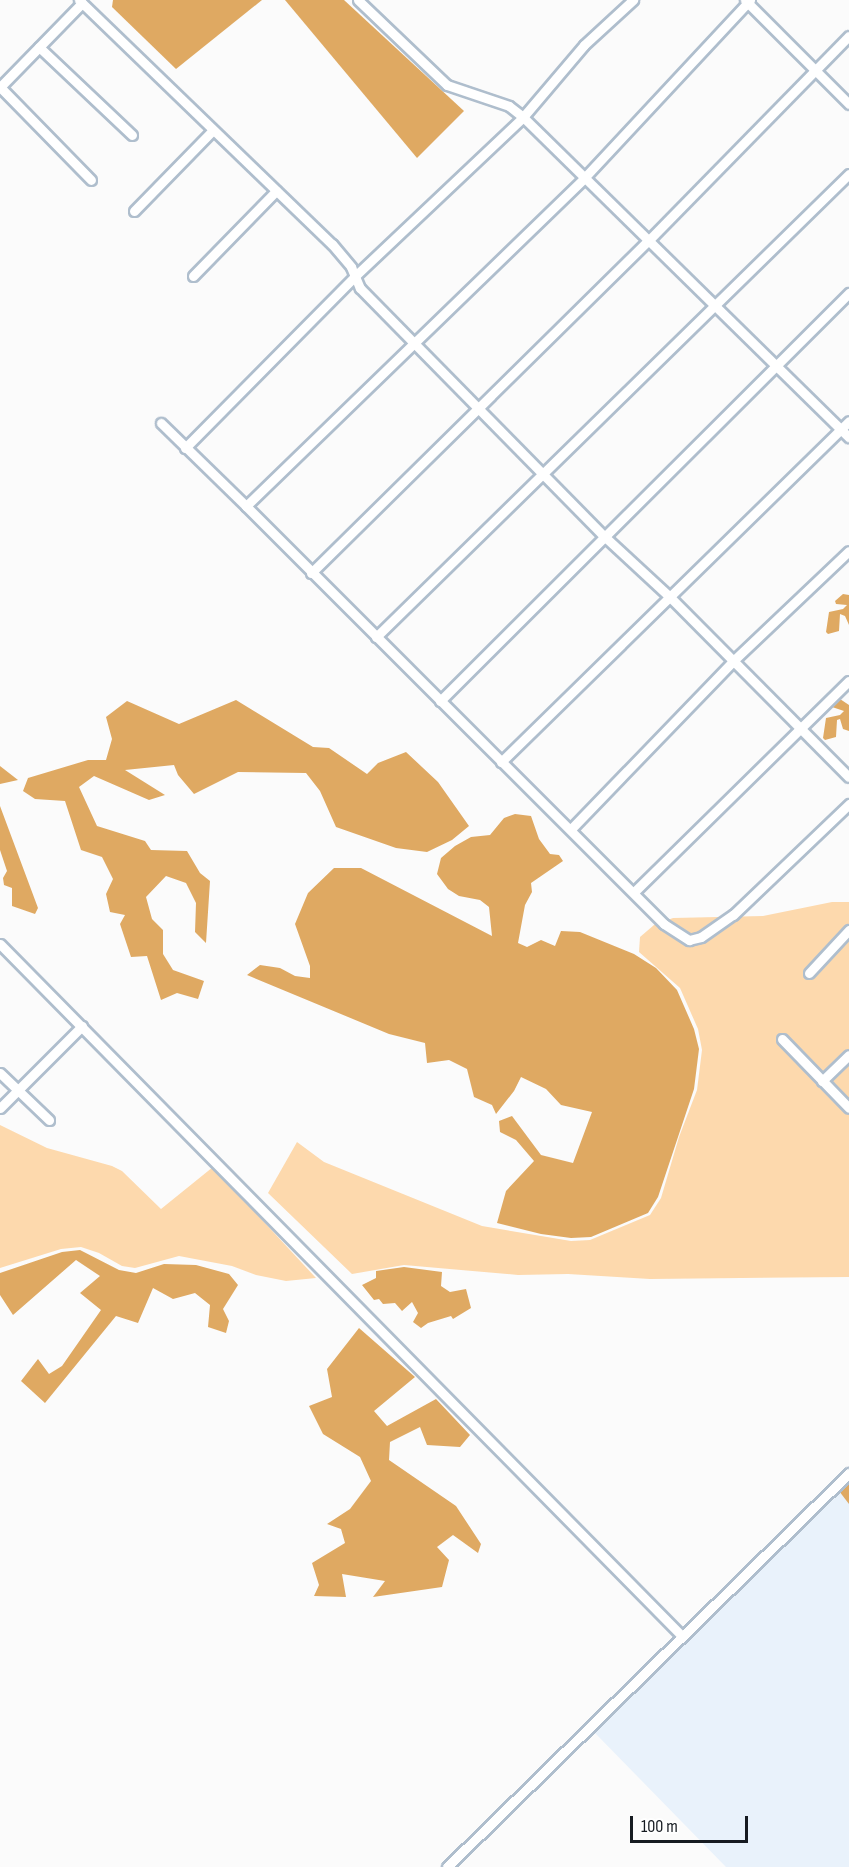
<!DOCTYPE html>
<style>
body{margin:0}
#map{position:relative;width:849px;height:1867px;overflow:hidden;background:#fbfbfb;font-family:"Sofia Sans Condensed",sans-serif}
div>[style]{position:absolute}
.built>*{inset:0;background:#e9f2fb}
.green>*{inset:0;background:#fdd9ad}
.forest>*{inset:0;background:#dfa962}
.roads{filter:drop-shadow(2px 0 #afbecd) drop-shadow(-2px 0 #afbecd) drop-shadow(0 2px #afbecd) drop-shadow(0 -2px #afbecd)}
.street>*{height:9px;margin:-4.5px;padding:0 4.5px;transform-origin:4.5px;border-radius:4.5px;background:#fff}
span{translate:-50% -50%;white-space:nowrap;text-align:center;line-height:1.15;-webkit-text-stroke:4.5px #fff;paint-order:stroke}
.scale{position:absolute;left:630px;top:1816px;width:118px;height:27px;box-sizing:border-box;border:3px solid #161b21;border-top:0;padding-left:8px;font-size:18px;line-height:21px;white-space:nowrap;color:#161b21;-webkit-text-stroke:4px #fff;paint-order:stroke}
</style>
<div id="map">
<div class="built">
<div style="clip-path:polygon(849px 1484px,849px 1867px,726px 1867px,594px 1732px)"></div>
</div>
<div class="green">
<div style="clip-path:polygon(832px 902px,849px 902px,849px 1277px,650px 1279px,568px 1274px,518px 1275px,404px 1265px,352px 1274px,268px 1193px,297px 1142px,324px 1162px,482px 1226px,571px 1241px,590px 1240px,650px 1215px,661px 1198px,679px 1137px,697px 1090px,702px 1050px,698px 1029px,680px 988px,639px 952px,640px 937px,654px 925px,673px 918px,763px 916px)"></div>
<div style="clip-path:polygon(0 1125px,47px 1148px,112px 1166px,122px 1171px,161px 1209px,213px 1167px,316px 1278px,286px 1281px,256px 1275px,232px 1266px,179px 1256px,135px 1268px,122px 1266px,99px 1253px,81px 1247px,61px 1249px,0 1268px)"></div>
</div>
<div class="forest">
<div style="clip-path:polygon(113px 0,262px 0,176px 69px,112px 7px)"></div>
<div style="clip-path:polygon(285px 0,344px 0,464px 111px,417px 158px)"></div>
<div style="clip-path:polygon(843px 594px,849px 595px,849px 625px,845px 616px,840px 614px,839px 631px,828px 634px,826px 632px,829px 612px,843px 609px,847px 605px,836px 604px,835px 601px)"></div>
<div style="clip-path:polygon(840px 699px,849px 705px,849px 731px,843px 729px,840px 719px,837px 720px,836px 737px,825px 740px,823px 738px,826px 718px,840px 715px,844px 711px,832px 707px)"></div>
<div style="clip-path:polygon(236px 700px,313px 747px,329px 748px,367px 774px,378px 763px,406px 752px,438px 782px,469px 826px,452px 840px,427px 852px,396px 848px,336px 827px,320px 791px,306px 773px,238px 772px,194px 794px,178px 775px,174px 765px,125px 770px,165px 795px,149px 800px,94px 776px,79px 787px,97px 826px,145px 841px,151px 850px,187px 851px,200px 873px,210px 881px,206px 943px,195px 932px,196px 903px,186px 883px,166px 876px,146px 897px,152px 919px,163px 930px,163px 954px,173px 970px,204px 981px,198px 999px,177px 993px,161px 1000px,147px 956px,131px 957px,120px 924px,125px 915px,110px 912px,106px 894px,113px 879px,102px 857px,81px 850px,65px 801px,35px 799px,23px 791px,28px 778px,88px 760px,106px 760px,112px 739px,106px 717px,127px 701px,179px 724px)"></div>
<div style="clip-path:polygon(0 766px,18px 780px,0 784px)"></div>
<div style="clip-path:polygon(0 806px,38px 908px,35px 914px,12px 906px,12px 888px,4px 885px,3px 878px,7px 871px,0 850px)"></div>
<div style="clip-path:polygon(515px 814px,531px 816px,539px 839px,550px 854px,559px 855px,563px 861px,531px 883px,532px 892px,525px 905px,518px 943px,527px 947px,541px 940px,555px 946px,561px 931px,580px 932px,634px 954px,656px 968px,677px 990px,694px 1029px,699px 1049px,694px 1089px,658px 1197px,648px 1213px,591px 1237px,571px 1238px,541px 1234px,497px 1223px,506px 1191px,534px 1161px,516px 1140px,500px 1132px,499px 1121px,512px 1116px,541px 1155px,573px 1163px,592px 1112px,561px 1105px,546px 1089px,521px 1077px,514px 1091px,496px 1114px,492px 1105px,474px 1097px,467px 1069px,449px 1060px,427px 1063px,425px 1043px,389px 1034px,247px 975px,260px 965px,280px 968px,295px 976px,310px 978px,310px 966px,295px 924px,308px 893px,334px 868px,361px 868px,492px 936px,489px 907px,480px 900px,459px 896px,448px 889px,437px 874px,441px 858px,455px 846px,471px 837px,490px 835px,504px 818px)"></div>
<div style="clip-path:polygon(80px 1250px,119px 1270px,136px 1273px,164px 1264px,196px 1265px,229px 1274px,238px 1285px,223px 1309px,229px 1321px,226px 1333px,208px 1327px,210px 1305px,195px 1293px,173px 1299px,153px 1288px,138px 1323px,116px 1316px,45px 1403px,21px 1381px,38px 1359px,49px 1374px,62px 1366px,101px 1310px,80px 1293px,100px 1276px,76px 1260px,13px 1315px,0 1295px,0 1273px,62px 1252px)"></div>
<div style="clip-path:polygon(404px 1267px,442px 1272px,441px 1286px,450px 1292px,466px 1289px,471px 1308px,453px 1319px,451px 1316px,428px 1323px,421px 1328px,413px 1322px,418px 1313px,412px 1302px,402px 1311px,395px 1303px,383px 1304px,379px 1299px,374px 1300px,362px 1285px,376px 1278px,376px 1271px)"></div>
<div style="clip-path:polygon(359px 1328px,415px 1377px,374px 1411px,387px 1426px,436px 1399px,470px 1435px,460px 1447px,427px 1445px,420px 1427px,390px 1442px,389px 1460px,456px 1506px,481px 1544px,478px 1553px,453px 1535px,437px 1547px,449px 1560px,442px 1587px,373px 1597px,385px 1581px,342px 1574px,346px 1597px,314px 1596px,319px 1585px,312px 1563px,345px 1543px,341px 1529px,327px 1524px,350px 1509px,371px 1481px,360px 1457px,323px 1434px,309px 1406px,332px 1397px,327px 1369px)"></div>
<div style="clip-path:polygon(849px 1475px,849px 1504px,839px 1491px)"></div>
</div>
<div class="roads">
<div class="street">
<div style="left:79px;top:0;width:351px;rotate:44deg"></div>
<div style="left:332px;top:244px;width:30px;rotate:50deg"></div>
<div style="left:351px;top:267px;width:23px;rotate:67deg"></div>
<div style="left:360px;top:288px;width:348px;rotate:45.5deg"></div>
<div style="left:604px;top:536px;width:91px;rotate:42.8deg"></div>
<div style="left:671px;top:598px;width:252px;rotate:45.2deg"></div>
<div style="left:358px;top:0;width:123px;rotate:43.7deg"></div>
<div style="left:447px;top:85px;width:65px;rotate:18.7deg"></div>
<div style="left:509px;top:106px;width:18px;rotate:38deg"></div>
<div style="left:523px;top:117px;width:457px;rotate:44.5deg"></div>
<div style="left:745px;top:0;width:147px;rotate:45deg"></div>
<div style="left:82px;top:3px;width:117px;rotate:134.3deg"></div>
<div style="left:0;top:87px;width:130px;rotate:45.6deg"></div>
<div style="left:39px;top:47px;width:128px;rotate:43.4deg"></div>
<div style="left:134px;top:211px;width:113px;rotate:-45.7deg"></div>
<div style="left:193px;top:276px;width:119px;rotate:-45.7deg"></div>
<div style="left:161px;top:423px;width:119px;rotate:44.3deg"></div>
<div style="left:246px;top:506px;width:472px;rotate:-44.1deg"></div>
<div style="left:585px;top:177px;width:242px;rotate:-47deg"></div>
<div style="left:185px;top:448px;width:240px;rotate:-45.3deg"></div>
<div style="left:354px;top:277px;width:233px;rotate:-43.4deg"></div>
<div style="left:523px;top:117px;width:94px;rotate:-49.7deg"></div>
<div style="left:584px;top:45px;width:67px;rotate:-42.6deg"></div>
<div style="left:246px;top:506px;width:591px;rotate:45deg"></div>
<div style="left:664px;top:924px;width:30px;rotate:33deg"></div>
<div style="left:689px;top:940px;width:12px;rotate:-14deg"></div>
<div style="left:701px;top:937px;width:39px;rotate:-35deg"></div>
<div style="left:733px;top:915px;width:161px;rotate:-43.7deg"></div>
<div style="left:311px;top:573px;width:476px;rotate:-44.6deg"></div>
<div style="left:650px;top:239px;width:284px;rotate:-45.6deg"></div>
<div style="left:376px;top:637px;width:662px;rotate:-44.39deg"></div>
<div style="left:440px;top:701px;width:578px;rotate:-44.93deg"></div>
<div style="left:501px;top:762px;width:487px;rotate:-44.4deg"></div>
<div style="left:571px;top:829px;width:235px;rotate:-46deg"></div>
<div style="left:734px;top:660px;width:158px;rotate:-43.5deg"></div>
<div style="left:634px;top:892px;width:301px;rotate:-44.5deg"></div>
<div style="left:0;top:944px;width:970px;rotate:45.42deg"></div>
<div style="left:809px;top:973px;width:59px;rotate:-47.1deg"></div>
<div style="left:782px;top:1039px;width:96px;rotate:45.8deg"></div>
<div style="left:0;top:1073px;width:68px;rotate:43.8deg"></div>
<div style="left:822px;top:1081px;width:37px;rotate:-44deg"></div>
<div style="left:0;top:1108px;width:116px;rotate:-45deg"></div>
<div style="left:447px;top:1867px;width:563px;rotate:-44.42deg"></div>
</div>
</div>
<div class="scale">100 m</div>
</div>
